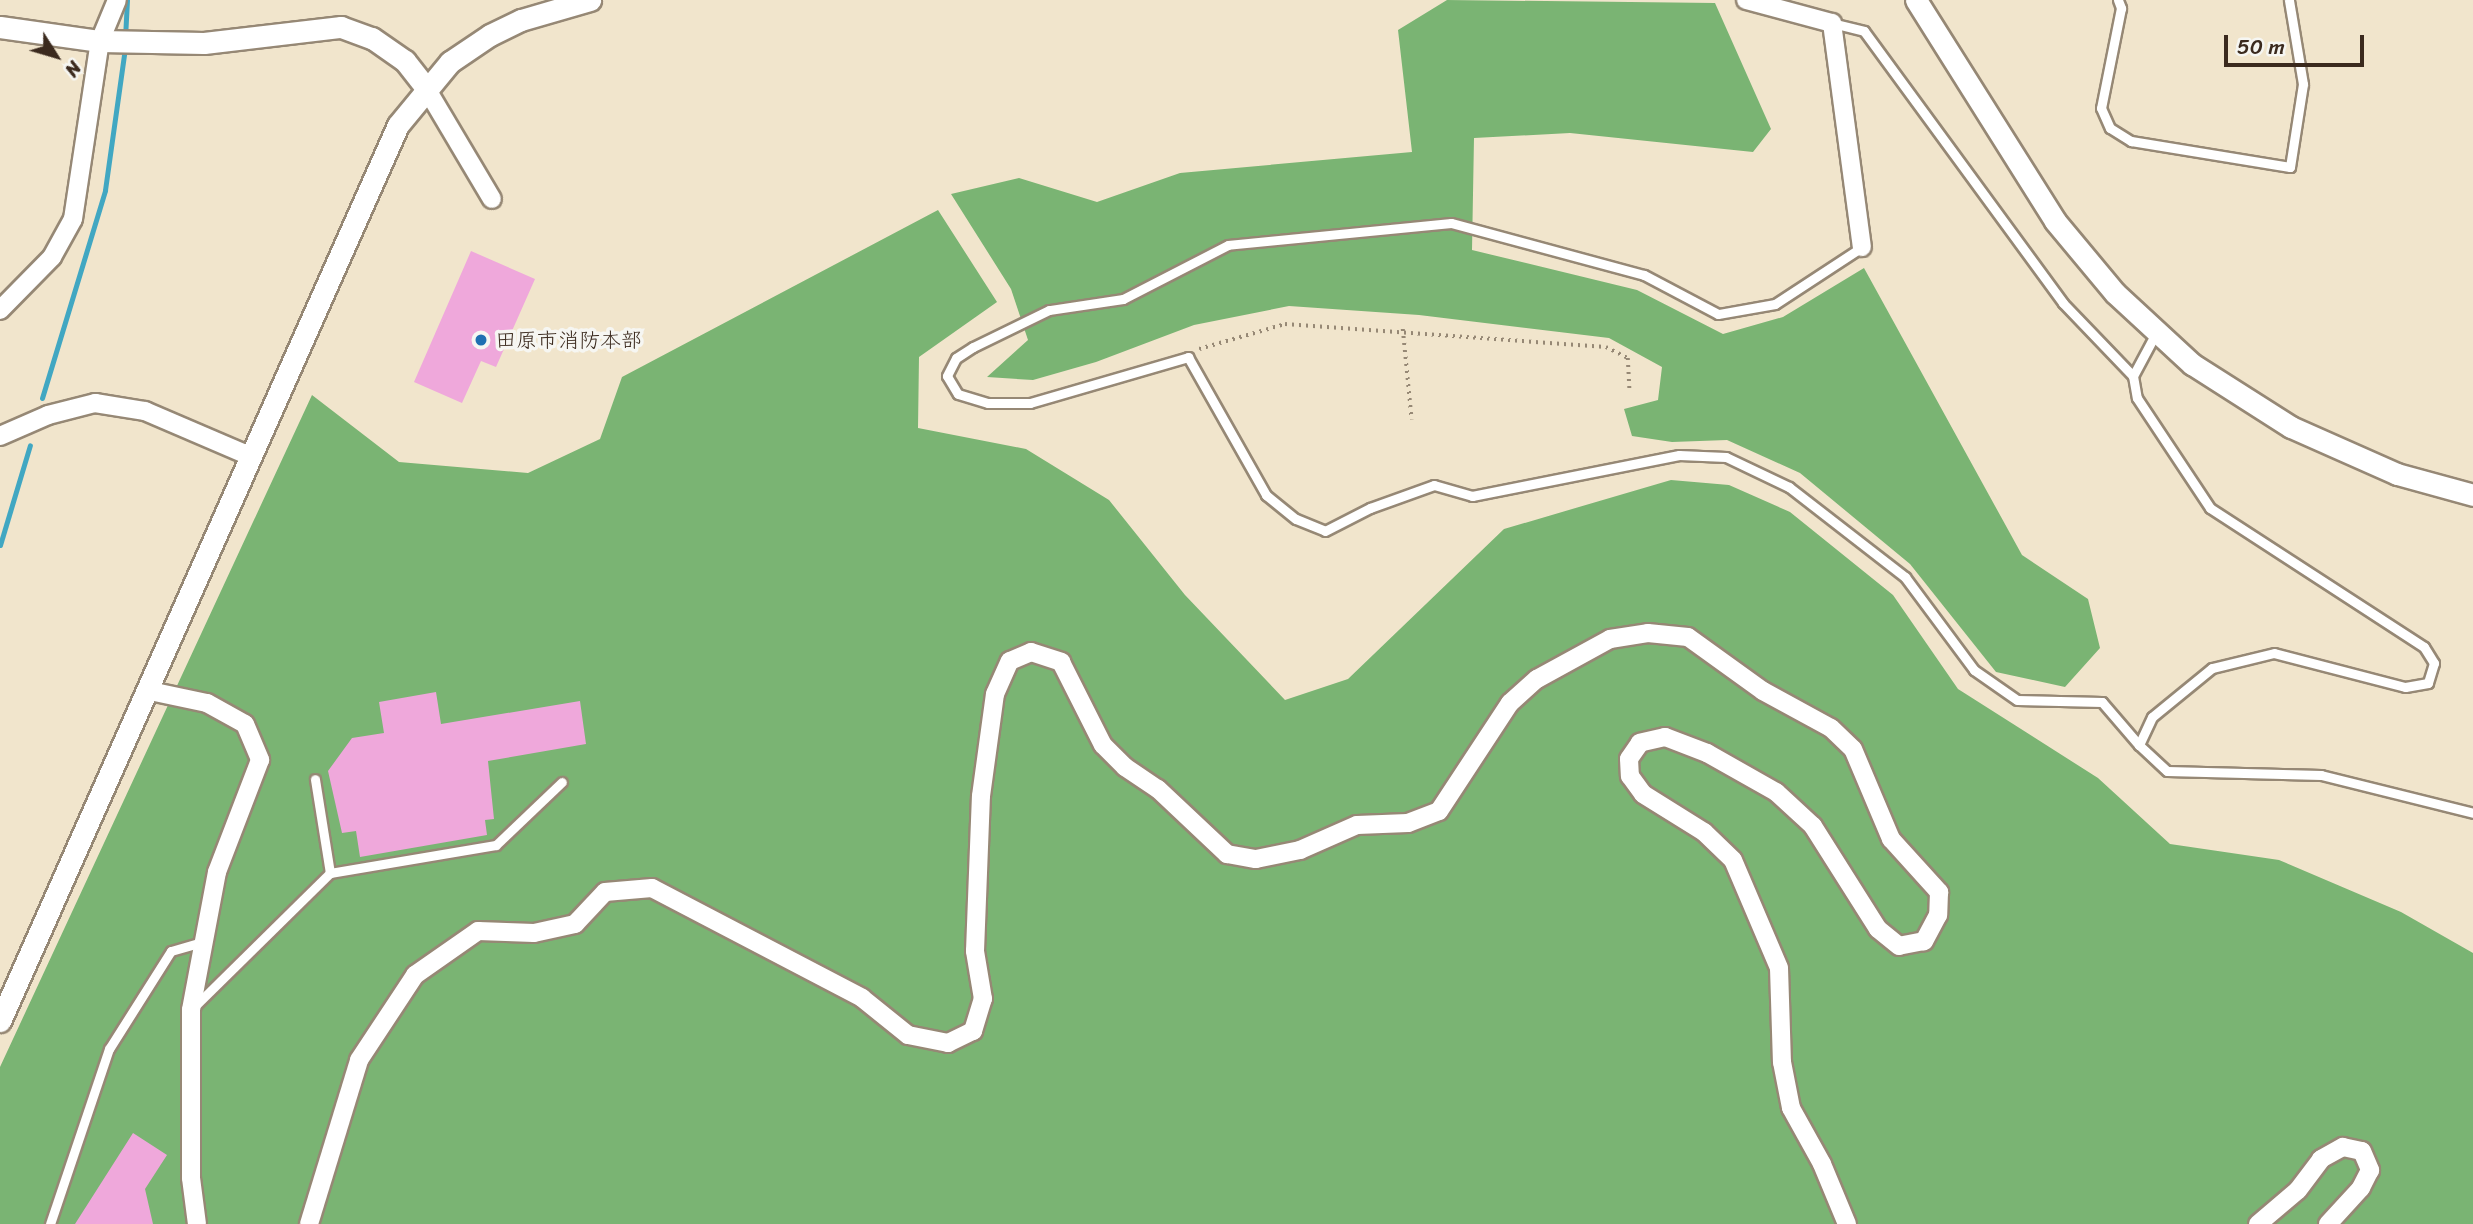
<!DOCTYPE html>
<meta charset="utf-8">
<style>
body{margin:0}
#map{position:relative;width:2473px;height:1224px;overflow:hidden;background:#f1e5cc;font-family:Sriracha,"Klee One",sans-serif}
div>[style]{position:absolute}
.forest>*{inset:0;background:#7ab473}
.stream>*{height:5px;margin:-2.5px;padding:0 2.5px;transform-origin:2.5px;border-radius:2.5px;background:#41a7c2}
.building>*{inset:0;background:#efa8db}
.path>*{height:3.5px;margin-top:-1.75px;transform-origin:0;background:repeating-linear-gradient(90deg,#968875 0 2px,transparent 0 7px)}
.roads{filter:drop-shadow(2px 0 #968875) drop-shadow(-2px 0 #968875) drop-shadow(0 2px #968875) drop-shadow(0 -2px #968875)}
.service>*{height:9px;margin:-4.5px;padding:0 4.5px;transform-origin:4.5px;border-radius:4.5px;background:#fff}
.minor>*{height:18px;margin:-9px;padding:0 9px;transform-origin:9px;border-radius:9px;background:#fff}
.tertiary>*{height:21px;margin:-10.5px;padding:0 10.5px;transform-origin:10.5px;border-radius:10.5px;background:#fff}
.dots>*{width:19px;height:19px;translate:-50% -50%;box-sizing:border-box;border:4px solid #f6f6f2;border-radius:50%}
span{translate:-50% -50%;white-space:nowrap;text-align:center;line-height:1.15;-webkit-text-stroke:7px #f6f6f2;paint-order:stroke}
.poi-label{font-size:21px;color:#3b2a1e}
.left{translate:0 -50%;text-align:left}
.north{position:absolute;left:21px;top:21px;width:70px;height:70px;-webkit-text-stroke:5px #f6f6f2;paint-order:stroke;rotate:127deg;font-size:19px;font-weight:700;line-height:28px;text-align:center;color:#3b2a1e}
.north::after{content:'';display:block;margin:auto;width:24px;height:32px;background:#3b2a1e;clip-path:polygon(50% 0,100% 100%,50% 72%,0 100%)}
.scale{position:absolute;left:2224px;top:35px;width:140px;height:32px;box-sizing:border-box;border:4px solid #3b2a1e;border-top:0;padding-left:9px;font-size:21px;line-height:24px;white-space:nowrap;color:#3b2a1e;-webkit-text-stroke:5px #f6f6f2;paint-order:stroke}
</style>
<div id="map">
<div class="forest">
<div style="clip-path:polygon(1447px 0,1715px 3px,1771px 129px,1753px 152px,1570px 133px,1474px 138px,1472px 250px,1637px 290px,1723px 334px,1783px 317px,1864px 268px,2022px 555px,2088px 599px,2100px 648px,2065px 687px,1996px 672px,1910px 564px,1800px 473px,1727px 440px,1672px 442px,1632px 436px,1624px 409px,1658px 400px,1662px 367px,1609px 338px,1419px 315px,1289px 306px,1194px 325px,1096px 362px,1033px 380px,987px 377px,1028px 340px,1011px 289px,951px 194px,1019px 178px,1097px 202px,1180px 173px,1412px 152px,1398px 30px)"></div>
<div style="clip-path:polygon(938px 210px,997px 302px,919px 357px,918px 428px,1026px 449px,1109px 500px,1185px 595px,1285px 700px,1348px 679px,1504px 529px,1671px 480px,1729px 485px,1790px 512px,1893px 595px,1958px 689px,2098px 778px,2170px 844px,2279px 860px,2401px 912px,2473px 953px,2473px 1224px,0 1224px,0 1067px,312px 395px,399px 462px,528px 473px,600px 439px,622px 377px)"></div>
</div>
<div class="stream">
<div style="left:125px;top:38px;width:38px;rotate:-87deg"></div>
<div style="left:42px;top:398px;width:217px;rotate:-73.1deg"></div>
<div style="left:105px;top:190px;width:143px;rotate:-82deg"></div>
<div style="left:0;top:545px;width:104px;rotate:-73.3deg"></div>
</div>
<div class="building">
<div style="clip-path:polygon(471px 251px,535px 279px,496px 367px,481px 361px,462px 403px,414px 382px)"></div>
<div style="clip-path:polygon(436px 692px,441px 724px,580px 701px,586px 744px,488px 761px,494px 819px,485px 820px,487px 835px,360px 857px,356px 831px,342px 833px,328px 771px,352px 738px,384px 733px,379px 702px)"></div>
<div style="clip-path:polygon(133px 1133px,167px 1155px,145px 1189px,153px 1224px,75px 1224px)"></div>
</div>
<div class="path">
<div style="left:1403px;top:329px;width:91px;rotate:84.4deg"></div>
<div style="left:1199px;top:349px;width:90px;rotate:-16.2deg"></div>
<div style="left:1285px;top:324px;width:322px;rotate:4.1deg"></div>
<div style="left:1606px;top:347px;width:25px;rotate:27deg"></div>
<div style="left:1628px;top:358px;width:34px;rotate:87deg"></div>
</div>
<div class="roads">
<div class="service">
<div style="left:2118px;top:0;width:9px;rotate:69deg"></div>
<div style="left:2121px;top:8px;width:102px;rotate:101.3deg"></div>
<div style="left:2101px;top:108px;width:22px;rotate:66deg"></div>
<div style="left:2110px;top:128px;width:25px;rotate:32deg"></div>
<div style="left:2131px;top:141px;width:161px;rotate:9.3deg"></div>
<div style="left:2290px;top:167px;width:84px;rotate:-81.1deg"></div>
<div style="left:2303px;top:84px;width:85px;rotate:-99.5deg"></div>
<div style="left:1832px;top:23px;width:33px;rotate:14deg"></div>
<div style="left:1864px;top:31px;width:337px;rotate:53.8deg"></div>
<div style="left:2063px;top:303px;width:101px;rotate:46.2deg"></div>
<div style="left:1862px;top:247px;width:104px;rotate:146.8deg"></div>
<div style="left:1775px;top:304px;width:58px;rotate:170deg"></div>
<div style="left:1718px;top:314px;width:84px;rotate:-152.2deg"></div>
<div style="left:1644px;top:275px;width:200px;rotate:-164.9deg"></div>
<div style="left:1451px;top:223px;width:224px;rotate:174.4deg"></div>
<div style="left:1228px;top:245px;width:118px;rotate:152.8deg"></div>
<div style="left:1123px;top:299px;width:75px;rotate:171.5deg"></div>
<div style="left:1049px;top:310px;width:85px;rotate:154deg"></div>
<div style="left:973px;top:347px;width:20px;rotate:147deg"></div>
<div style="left:956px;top:358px;width:20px;rotate:117deg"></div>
<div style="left:947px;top:376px;width:21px;rotate:59deg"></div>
<div style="left:958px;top:394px;width:31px;rotate:17deg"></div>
<div style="left:988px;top:403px;width:42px"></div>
<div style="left:1030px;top:403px;width:165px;rotate:-16.2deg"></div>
<div style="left:1188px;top:357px;width:159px;rotate:60.5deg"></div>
<div style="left:1266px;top:495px;width:38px;rotate:39deg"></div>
<div style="left:1296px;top:519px;width:31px;rotate:22deg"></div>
<div style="left:1325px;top:531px;width:51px;rotate:-27.1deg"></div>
<div style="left:1370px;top:508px;width:68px;rotate:-19.8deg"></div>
<div style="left:1434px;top:485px;width:40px;rotate:16deg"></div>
<div style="left:1472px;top:496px;width:211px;rotate:-11.2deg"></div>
<div style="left:1679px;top:455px;width:47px;rotate:2.4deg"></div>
<div style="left:1726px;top:457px;width:70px;rotate:25.5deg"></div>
<div style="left:1789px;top:487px;width:147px;rotate:37.8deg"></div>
<div style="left:1905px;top:577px;width:116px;rotate:53.4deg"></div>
<div style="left:1974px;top:670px;width:52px;rotate:34.9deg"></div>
<div style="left:2017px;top:700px;width:85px;rotate:1.3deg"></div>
<div style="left:2102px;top:702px;width:57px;rotate:49.3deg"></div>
<div style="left:2156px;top:333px;width:49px;rotate:118.1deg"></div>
<div style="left:2133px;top:376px;width:22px;rotate:80deg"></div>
<div style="left:2137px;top:398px;width:132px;rotate:56.4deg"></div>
<div style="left:2210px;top:508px;width:255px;rotate:33deg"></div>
<div style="left:2424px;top:647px;width:19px;rotate:58deg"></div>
<div style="left:2434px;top:663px;width:21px;rotate:107deg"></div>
<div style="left:2428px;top:683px;width:23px;rotate:170deg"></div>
<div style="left:2405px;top:687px;width:135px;rotate:-165.5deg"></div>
<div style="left:2274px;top:653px;width:64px;rotate:166.4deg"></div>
<div style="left:2212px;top:668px;width:77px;rotate:140.8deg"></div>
<div style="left:2152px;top:717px;width:31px;rotate:115deg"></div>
<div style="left:2139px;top:745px;width:38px;rotate:43deg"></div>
<div style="left:2167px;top:771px;width:154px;rotate:1.5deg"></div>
<div style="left:2321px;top:775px;width:157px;rotate:14deg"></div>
<div style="left:330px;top:873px;width:168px;rotate:-9.6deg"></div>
<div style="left:496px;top:845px;width:91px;rotate:-43.7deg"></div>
<div style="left:195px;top:1006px;width:190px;rotate:-44.6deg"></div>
<div style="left:330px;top:873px;width:95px;rotate:-99.1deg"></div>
<div style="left:50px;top:1224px;width:185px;rotate:-71.4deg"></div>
<div style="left:109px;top:1049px;width:116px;rotate:-57.7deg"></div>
<div style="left:171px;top:951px;width:32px;rotate:-16deg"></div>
</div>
<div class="minor">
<div style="left:1746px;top:0;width:89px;rotate:15deg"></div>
<div style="left:1832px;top:23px;width:226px;rotate:82.4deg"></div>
<div style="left:426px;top:88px;width:129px;rotate:59.3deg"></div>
<div style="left:0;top:310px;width:74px;rotate:-45.5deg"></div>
<div style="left:52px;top:257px;width:43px;rotate:-61.1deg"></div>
<div style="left:73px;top:219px;width:180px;rotate:-81.4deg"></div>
<div style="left:100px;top:41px;width:44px;rotate:-67.5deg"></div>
<div style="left:0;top:436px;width:52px;rotate:-23.6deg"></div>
<div style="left:48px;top:415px;width:49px;rotate:-14.3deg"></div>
<div style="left:95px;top:403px;width:51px;rotate:9.1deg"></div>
<div style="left:145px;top:411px;width:114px;rotate:23.2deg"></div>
<div style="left:150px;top:691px;width:58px;rotate:11.9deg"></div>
<div style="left:207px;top:703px;width:43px;rotate:28.9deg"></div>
<div style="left:245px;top:724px;width:39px;rotate:67deg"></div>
<div style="left:260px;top:760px;width:120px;rotate:111deg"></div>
<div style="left:217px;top:872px;width:140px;rotate:100.7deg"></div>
<div style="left:191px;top:1010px;width:168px;rotate:90deg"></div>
<div style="left:191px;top:1178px;width:46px;rotate:82.6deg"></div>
<div style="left:309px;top:1224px;width:171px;rotate:-73deg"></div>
<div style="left:359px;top:1060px;width:102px;rotate:-56.6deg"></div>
<div style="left:415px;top:975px;width:77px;rotate:-34.9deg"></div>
<div style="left:478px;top:931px;width:56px;rotate:2deg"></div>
<div style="left:534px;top:933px;width:42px;rotate:-12.4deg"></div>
<div style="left:575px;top:924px;width:44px;rotate:-46.8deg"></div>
<div style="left:605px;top:892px;width:47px;rotate:-4.9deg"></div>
<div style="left:652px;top:888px;width:237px;rotate:27.6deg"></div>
<div style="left:862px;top:998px;width:59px;rotate:38.8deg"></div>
<div style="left:908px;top:1035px;width:41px;rotate:11.3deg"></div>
<div style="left:948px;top:1043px;width:28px;rotate:-26deg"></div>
<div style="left:973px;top:1031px;width:34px;rotate:-73deg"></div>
<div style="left:983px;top:999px;width:49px;rotate:-99.5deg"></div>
<div style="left:975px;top:951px;width:155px;rotate:-87.8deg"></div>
<div style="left:981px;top:796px;width:103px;rotate:-82.2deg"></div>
<div style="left:995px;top:694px;width:36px;rotate:-66deg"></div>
<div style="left:1010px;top:661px;width:23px;rotate:-23deg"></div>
<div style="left:1031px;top:652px;width:32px;rotate:18deg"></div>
<div style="left:1061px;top:662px;width:93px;rotate:63.2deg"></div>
<div style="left:1103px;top:745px;width:31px;rotate:45deg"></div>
<div style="left:1125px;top:767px;width:40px;rotate:34deg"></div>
<div style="left:1158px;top:789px;width:95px;rotate:43.3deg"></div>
<div style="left:1227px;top:854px;width:29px;rotate:10deg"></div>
<div style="left:1256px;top:859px;width:45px;rotate:-11.6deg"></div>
<div style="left:1300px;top:850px;width:62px;rotate:-23.7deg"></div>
<div style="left:1357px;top:825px;width:51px;rotate:-2.2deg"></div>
<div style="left:1408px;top:823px;width:33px;rotate:-21deg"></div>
<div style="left:1439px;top:811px;width:129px;rotate:-56.7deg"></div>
<div style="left:1510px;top:703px;width:36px;rotate:-42deg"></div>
<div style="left:1537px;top:679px;width:83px;rotate:-28.7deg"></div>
<div style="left:1610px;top:639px;width:38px;rotate:-9deg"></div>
<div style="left:1648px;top:633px;width:40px;rotate:5.7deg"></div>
<div style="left:1688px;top:637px;width:92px;rotate:35.8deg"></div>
<div style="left:1763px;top:691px;width:77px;rotate:28.6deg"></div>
<div style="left:1831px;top:728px;width:30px;rotate:44deg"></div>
<div style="left:1853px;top:749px;width:98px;rotate:67.1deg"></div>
<div style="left:1891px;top:839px;width:72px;rotate:47.8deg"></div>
<div style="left:1939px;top:892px;width:23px;rotate:92deg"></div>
<div style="left:1938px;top:915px;width:30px;rotate:118deg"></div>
<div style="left:1924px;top:941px;width:25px;rotate:169deg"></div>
<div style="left:1899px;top:946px;width:27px;rotate:-141deg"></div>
<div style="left:1878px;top:929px;width:122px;rotate:-122.3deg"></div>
<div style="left:1813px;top:826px;width:50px;rotate:-137.4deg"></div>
<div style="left:1776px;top:792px;width:79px;rotate:-150.5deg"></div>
<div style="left:1707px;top:753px;width:45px;rotate:-159.1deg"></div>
<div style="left:1665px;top:737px;width:26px;rotate:167deg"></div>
<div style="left:1640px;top:743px;width:19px;rotate:125deg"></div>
<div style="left:1629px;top:759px;width:17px;rotate:87deg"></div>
<div style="left:1630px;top:776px;width:22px;rotate:54deg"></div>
<div style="left:1643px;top:794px;width:72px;rotate:31.9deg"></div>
<div style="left:1704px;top:832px;width:40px;rotate:44deg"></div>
<div style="left:1733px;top:860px;width:117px;rotate:66.9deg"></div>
<div style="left:1779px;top:968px;width:94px;rotate:88.2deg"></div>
<div style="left:1782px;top:1062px;width:47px;rotate:78.9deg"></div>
<div style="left:1791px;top:1108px;width:64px;rotate:61deg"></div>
<div style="left:1822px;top:1164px;width:65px;rotate:67.4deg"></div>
<div style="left:2258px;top:1224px;width:52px;rotate:-40.4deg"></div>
<div style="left:2298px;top:1190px;width:39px;rotate:-53deg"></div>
<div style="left:2321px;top:1159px;width:25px;rotate:-29deg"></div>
<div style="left:2343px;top:1147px;width:19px;rotate:12deg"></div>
<div style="left:2362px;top:1151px;width:21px;rotate:67deg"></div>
<div style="left:2370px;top:1170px;width:20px;rotate:117deg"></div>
<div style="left:2361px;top:1188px;width:49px;rotate:132.5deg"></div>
</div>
<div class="tertiary">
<div style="left:1916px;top:0;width:261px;rotate:57.8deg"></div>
<div style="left:2055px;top:221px;width:94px;rotate:50.2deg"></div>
<div style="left:2115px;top:293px;width:105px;rotate:42.7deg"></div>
<div style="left:2192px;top:364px;width:117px;rotate:32.5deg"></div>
<div style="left:2291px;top:427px;width:116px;rotate:23.9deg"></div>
<div style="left:2397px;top:474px;width:79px;rotate:15.4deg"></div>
<div style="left:0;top:27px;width:101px;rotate:8deg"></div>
<div style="left:100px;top:41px;width:104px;rotate:1.1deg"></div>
<div style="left:204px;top:43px;width:138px;rotate:-6.7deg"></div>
<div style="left:341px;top:27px;width:33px;rotate:20deg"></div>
<div style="left:372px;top:38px;width:40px;rotate:34.9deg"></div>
<div style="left:405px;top:61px;width:34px;rotate:52deg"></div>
<div style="left:0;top:1021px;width:980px;rotate:-66.05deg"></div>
<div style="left:398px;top:125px;width:82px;rotate:-50.5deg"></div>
<div style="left:450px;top:62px;width:48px;rotate:-34deg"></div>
<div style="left:490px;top:35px;width:34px;rotate:-26deg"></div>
<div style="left:521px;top:20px;width:72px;rotate:-16.2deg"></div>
</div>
</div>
<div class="dots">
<div style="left:481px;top:340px;background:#1f6fb2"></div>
</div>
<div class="poi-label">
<span class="left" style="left:495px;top:340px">田原市消防本部</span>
</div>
<div class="north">N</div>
<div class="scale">50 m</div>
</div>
